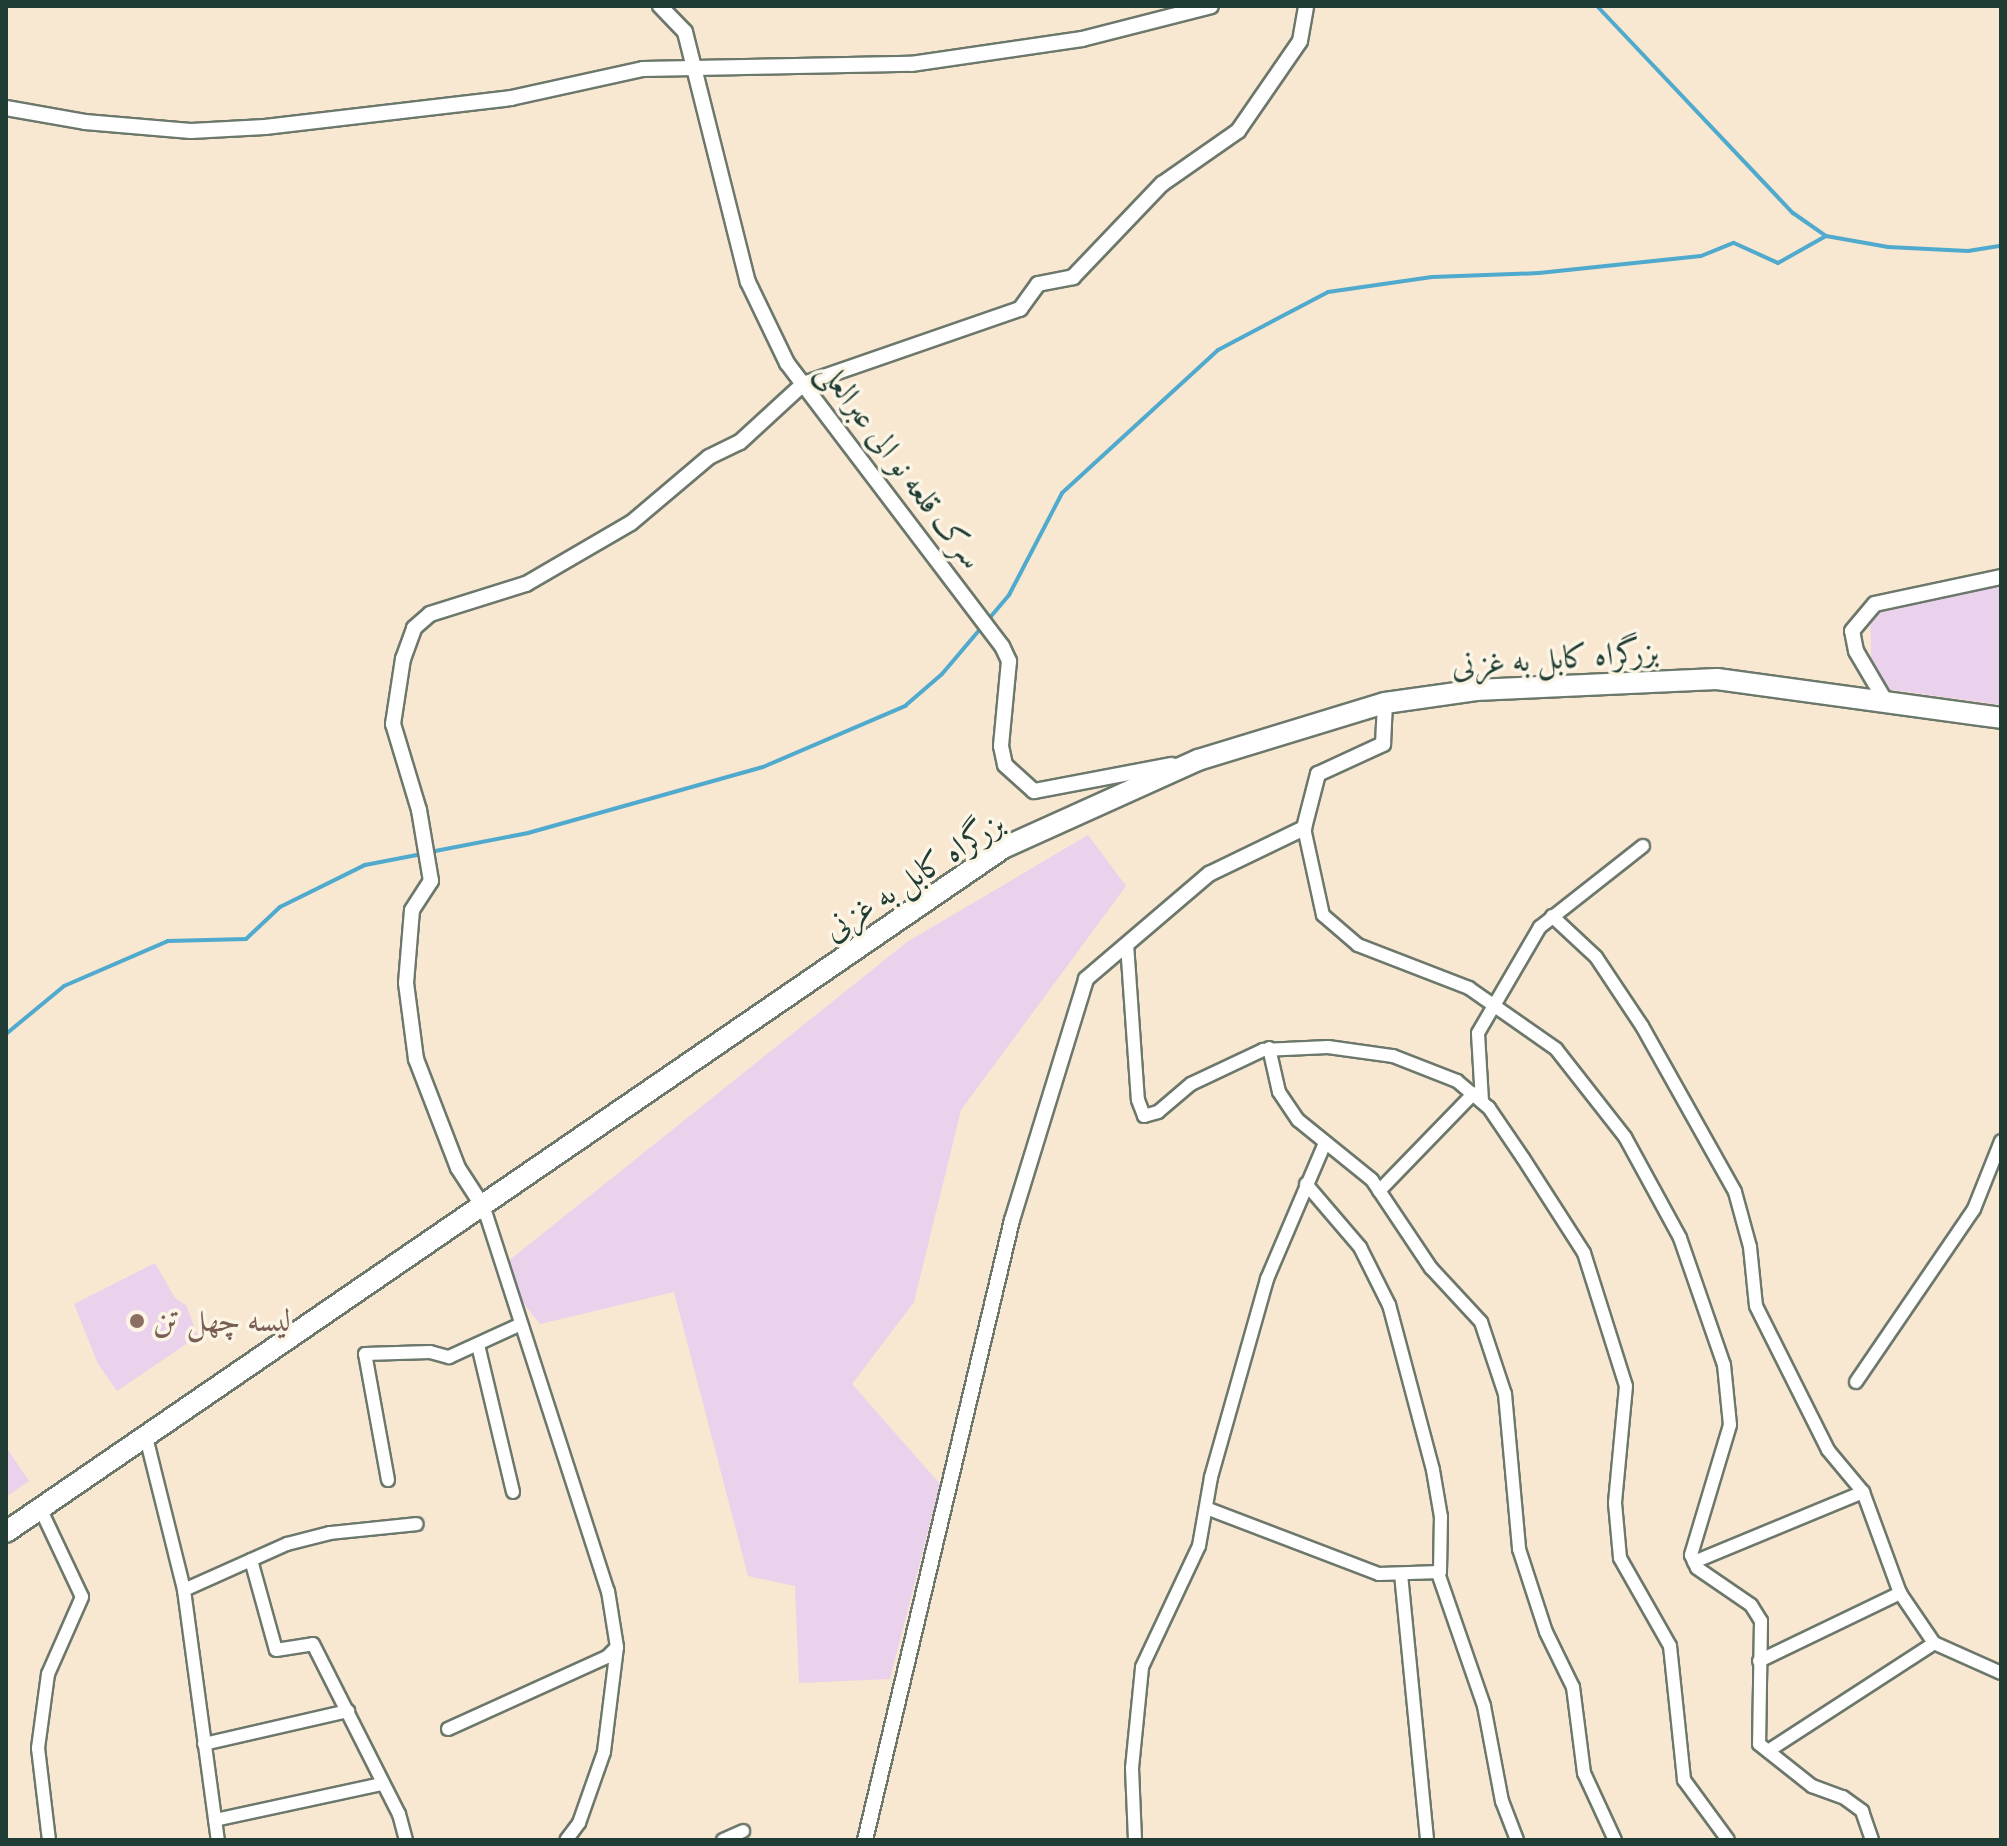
<!DOCTYPE html>
<meta charset="utf-8">
<style>
body{margin:0}
#map{position:relative;width:2007px;height:1846px;overflow:hidden;background:#f8e7d1;font-family:"Libre Bodoni",Amiri,serif}
div>[style]{position:absolute}
.built>*{inset:0;background:#ead1ec}
.stream>*{height:4px;margin:-2px;padding:0 2px;transform-origin:2px;border-radius:2px;background:#4faacd}
.roads{filter:drop-shadow(2px 0 #6b786b) drop-shadow(-2px 0 #6b786b) drop-shadow(0 2px #6b786b) drop-shadow(0 -2px #6b786b)}
.minor>*{height:12px;margin:-6px;padding:0 6px;transform-origin:6px;border-radius:6px;background:#fff}
.tertiary>*{height:14px;margin:-7px;padding:0 7px;transform-origin:7px;border-radius:7px;background:#fff}
.trunk>*{height:20px;margin:-10px;padding:0 10px;transform-origin:10px;border-radius:10px;background:#fff}
.dots>*{width:22px;height:22px;translate:-50% -50%;box-sizing:border-box;border:4px solid #fcf5e5;border-radius:50%}
span{translate:-50% -50%;white-space:nowrap;text-align:center;line-height:1.15;-webkit-text-stroke:7px #fcf5e5;paint-order:stroke}
.street-label{font-size:32px;color:#1f3d34}
.education-label{font-size:32px;color:#785e54}
.left{translate:0 -50%;text-align:left}
.frame{position:absolute;inset:0;border:8px solid #1f3d34;pointer-events:none}
</style>
<div id="map">
<div class="built">
<div style="clip-path:polygon(2001px 587px,2001px 705px,1872px 687px,1870px 607px)"></div>
<div style="clip-path:polygon(1088px 835px,1126px 886px,961px 1110px,914px 1302px,852px 1384px,940px 1484px,890px 1679px,799px 1683px,795px 1586px,748px 1576px,674px 1292px,540px 1324px,497px 1270px,907px 942px)"></div>
<div style="clip-path:polygon(155px 1263px,175px 1298px,186px 1305px,198px 1336px,117px 1391px,98px 1364px,74px 1304px)"></div>
<div style="clip-path:polygon(6px 1447px,29px 1481px,6px 1497px)"></div>
</div>
<div class="stream">
<div style="left:1597px;top:6px;width:285px;rotate:46.6deg"></div>
<div style="left:1793px;top:213px;width:40px;rotate:34.9deg"></div>
<div style="left:1826px;top:236px;width:63px;rotate:10.1deg"></div>
<div style="left:1888px;top:247px;width:80px;rotate:2.9deg"></div>
<div style="left:1968px;top:251px;width:33px;rotate:-9deg"></div>
<div style="left:430px;top:852px;width:100px;rotate:-11deg"></div>
<div style="left:528px;top:833px;width:244px;rotate:-15.7deg"></div>
<div style="left:763px;top:767px;width:155px;rotate:-23.2deg"></div>
<div style="left:905px;top:706px;width:49px;rotate:-40.9deg"></div>
<div style="left:942px;top:674px;width:104px;rotate:-49.7deg"></div>
<div style="left:1009px;top:595px;width:115px;rotate:-62.5deg"></div>
<div style="left:1062px;top:493px;width:212px;rotate:-42.5deg"></div>
<div style="left:1218px;top:350px;width:124px;rotate:-27.8deg"></div>
<div style="left:1328px;top:292px;width:105px;rotate:-8.2deg"></div>
<div style="left:1432px;top:277px;width:107px;rotate:-2.1deg"></div>
<div style="left:1539px;top:273px;width:163px;rotate:-6deg"></div>
<div style="left:1701px;top:256px;width:35px;rotate:-22deg"></div>
<div style="left:1734px;top:243px;width:48px;rotate:24.4deg"></div>
<div style="left:1778px;top:263px;width:55px;rotate:-29.4deg"></div>
<div style="left:6px;top:1034px;width:75px;rotate:-39.6deg"></div>
<div style="left:64px;top:986px;width:113px;rotate:-23.4deg"></div>
<div style="left:168px;top:941px;width:78px;rotate:-1.5deg"></div>
<div style="left:246px;top:939px;width:47px;rotate:-43.3deg"></div>
<div style="left:280px;top:907px;width:95px;rotate:-26.3deg"></div>
<div style="left:365px;top:865px;width:58px;rotate:-10.9deg"></div>
</div>
<div class="roads">
<div class="minor">
<div style="left:1304px;top:828px;width:89px;rotate:77.7deg"></div>
<div style="left:1323px;top:915px;width:46px;rotate:40.6deg"></div>
<div style="left:1358px;top:945px;width:119px;rotate:21.2deg"></div>
<div style="left:1469px;top:988px;width:106px;rotate:35deg"></div>
<div style="left:1556px;top:1049px;width:112px;rotate:51.9deg"></div>
<div style="left:1625px;top:1137px;width:115px;rotate:61.4deg"></div>
<div style="left:1680px;top:1238px;width:134px;rotate:70.9deg"></div>
<div style="left:1724px;top:1365px;width:60px;rotate:84.3deg"></div>
<div style="left:1730px;top:1425px;width:136px;rotate:106.7deg"></div>
<div style="left:1691px;top:1555px;width:14px;rotate:65deg"></div>
<div style="left:1697px;top:1568px;width:65px;rotate:34.4deg"></div>
<div style="left:1751px;top:1605px;width:19px;rotate:58deg"></div>
<div style="left:1761px;top:1621px;width:123px;rotate:90.9deg"></div>
<div style="left:1759px;top:1744px;width:68px;rotate:38.4deg"></div>
<div style="left:1812px;top:1786px;width:33px;rotate:20deg"></div>
<div style="left:1843px;top:1797px;width:24px;rotate:36deg"></div>
<div style="left:1862px;top:1811px;width:31px;rotate:71deg"></div>
<div style="left:1552px;top:916px;width:60px;rotate:43deg"></div>
<div style="left:1596px;top:957px;width:83px;rotate:56.3deg"></div>
<div style="left:1642px;top:1026px;width:190px;rotate:60.7deg"></div>
<div style="left:1735px;top:1192px;width:57px;rotate:74.7deg"></div>
<div style="left:1750px;top:1247px;width:59px;rotate:84.2deg"></div>
<div style="left:1756px;top:1306px;width:161px;rotate:63.4deg"></div>
<div style="left:1828px;top:1450px;width:55px;rotate:50.2deg"></div>
<div style="left:1863px;top:1492px;width:108px;rotate:69.9deg"></div>
<div style="left:1900px;top:1593px;width:60px;rotate:55.8deg"></div>
<div style="left:1934px;top:1643px;width:73px;rotate:24.1deg"></div>
<div style="left:1127px;top:944px;width:156px;rotate:86deg"></div>
<div style="left:1138px;top:1100px;width:17px;rotate:69deg"></div>
<div style="left:1144px;top:1116px;width:15px;rotate:-16deg"></div>
<div style="left:1158px;top:1112px;width:43px;rotate:-40.3deg"></div>
<div style="left:1191px;top:1084px;width:80px;rotate:-25.3deg"></div>
<div style="left:1263px;top:1050px;width:65px;rotate:-2.6deg"></div>
<div style="left:1328px;top:1047px;width:66px;rotate:7.9deg"></div>
<div style="left:1393px;top:1056px;width:69px;rotate:21.3deg"></div>
<div style="left:1457px;top:1081px;width:42px;rotate:40.2deg"></div>
<div style="left:1489px;top:1108px;width:60px;rotate:55.8deg"></div>
<div style="left:1523px;top:1158px;width:113px;rotate:57.3deg"></div>
<div style="left:1584px;top:1253px;width:139px;rotate:72.5deg"></div>
<div style="left:1626px;top:1386px;width:118px;rotate:95.4deg"></div>
<div style="left:1615px;top:1503px;width:55px;rotate:84.8deg"></div>
<div style="left:1620px;top:1558px;width:101px;rotate:60.4deg"></div>
<div style="left:1670px;top:1646px;width:135px;rotate:84deg"></div>
<div style="left:1684px;top:1780px;width:74px;rotate:53.7deg"></div>
<div style="left:1269px;top:1048px;width:45px;rotate:77.2deg"></div>
<div style="left:1279px;top:1092px;width:34px;rotate:56deg"></div>
<div style="left:1298px;top:1120px;width:95px;rotate:39deg"></div>
<div style="left:1372px;top:1180px;width:106px;rotate:56.2deg"></div>
<div style="left:1431px;top:1268px;width:74px;rotate:47.2deg"></div>
<div style="left:1481px;top:1322px;width:76px;rotate:71.6deg"></div>
<div style="left:1505px;top:1394px;width:156px;rotate:84.8deg"></div>
<div style="left:1519px;top:1549px;width:87px;rotate:72deg"></div>
<div style="left:1546px;top:1632px;width:61px;rotate:63.9deg"></div>
<div style="left:1573px;top:1687px;width:87px;rotate:82.7deg"></div>
<div style="left:1584px;top:1773px;width:74px;rotate:65.2deg"></div>
<div style="left:1482px;top:1101px;width:68px;rotate:-93.4deg"></div>
<div style="left:1478px;top:1033px;width:123px;rotate:-59.7deg"></div>
<div style="left:1540px;top:927px;width:131px;rotate:-38.2deg"></div>
<div style="left:1379px;top:1191px;width:136px;rotate:-45.9deg"></div>
<div style="left:484px;top:1208px;width:403px;rotate:72.1deg"></div>
<div style="left:608px;top:1591px;width:57px;rotate:80.9deg"></div>
<div style="left:617px;top:1647px;width:106px;rotate:97.1deg"></div>
<div style="left:604px;top:1752px;width:75px;rotate:109.4deg"></div>
<div style="left:579px;top:1823px;width:21px;rotate:127deg"></div>
<div style="left:478px;top:1345px;width:151px;rotate:76.6deg"></div>
<div style="left:1856px;top:1382px;width:209px;rotate:-55.7deg"></div>
<div style="left:1974px;top:1209px;width:73px;rotate:-68.3deg"></div>
<div style="left:145px;top:1433px;width:162px;rotate:76deg"></div>
<div style="left:184px;top:1590px;width:252px;rotate:82.3deg"></div>
<div style="left:388px;top:1480px;width:128px;rotate:-100.3deg"></div>
<div style="left:365px;top:1354px;width:65px;rotate:-1.8deg"></div>
<div style="left:430px;top:1352px;width:20px;rotate:15deg"></div>
<div style="left:449px;top:1357px;width:79px;rotate:-24.6deg"></div>
<div style="left:40px;top:1508px;width:98px;rotate:64.7deg"></div>
<div style="left:82px;top:1597px;width:84px;rotate:113.8deg"></div>
<div style="left:48px;top:1674px;width:75px;rotate:97.7deg"></div>
<div style="left:38px;top:1748px;width:93px;rotate:83.2deg"></div>
<div style="left:1206px;top:1508px;width:185px;rotate:20.9deg"></div>
<div style="left:1379px;top:1574px;width:61px;rotate:-1.9deg"></div>
<div style="left:1440px;top:1572px;width:55px;rotate:-89deg"></div>
<div style="left:1441px;top:1517px;width:48px;rotate:-99.7deg"></div>
<div style="left:1433px;top:1470px;width:171px;rotate:-104.9deg"></div>
<div style="left:1389px;top:1305px;width:65px;rotate:-116.6deg"></div>
<div style="left:1360px;top:1247px;width:83px;rotate:-130.6deg"></div>
<div style="left:251px;top:1560px;width:93px;rotate:74.5deg"></div>
<div style="left:276px;top:1650px;width:37px;rotate:-9deg"></div>
<div style="left:313px;top:1644px;width:191px;rotate:63.2deg"></div>
<div style="left:399px;top:1814px;width:27px;rotate:75deg"></div>
<div style="left:1694px;top:1562px;width:183px;rotate:-22.5deg"></div>
<div style="left:1438px;top:1573px;width:141px;rotate:70.9deg"></div>
<div style="left:1484px;top:1706px;width:97px;rotate:79.3deg"></div>
<div style="left:1502px;top:1801px;width:42px;rotate:69deg"></div>
<div style="left:1401px;top:1574px;width:267px;rotate:84.4deg"></div>
<div style="left:184px;top:1590px;width:113px;rotate:-24.1deg"></div>
<div style="left:287px;top:1544px;width:44px;rotate:-14.3deg"></div>
<div style="left:330px;top:1533px;width:87px;rotate:-5.9deg"></div>
<div style="left:1759px;top:1661px;width:157px;rotate:-25.7deg"></div>
<div style="left:448px;top:1729px;width:175px;rotate:-24.4deg"></div>
<div style="left:607px;top:1657px;width:14px;rotate:-45deg"></div>
<div style="left:204px;top:1744px;width:148px;rotate:-12.9deg"></div>
<div style="left:1768px;top:1751px;width:198px;rotate:-33deg"></div>
<div style="left:215px;top:1820px;width:171px;rotate:-12.2deg"></div>
<div style="left:723px;top:1840px;width:22px;rotate:-24deg"></div>
<div style="left:1135px;top:1840px;width:72px;rotate:-92.4deg"></div>
<div style="left:1132px;top:1768px;width:101px;rotate:-84.3deg"></div>
<div style="left:1142px;top:1667px;width:134px;rotate:-64.8deg"></div>
<div style="left:1199px;top:1546px;width:70px;rotate:-80.1deg"></div>
<div style="left:1211px;top:1477px;width:206px;rotate:-74.2deg"></div>
<div style="left:1267px;top:1279px;width:148px;rotate:-66.9deg"></div>
</div>
<div class="tertiary">
<div style="left:660px;top:6px;width:36px;rotate:46deg"></div>
<div style="left:685px;top:32px;width:258px;rotate:75.9deg"></div>
<div style="left:748px;top:282px;width:90px;rotate:64.3deg"></div>
<div style="left:787px;top:363px;width:355px;rotate:52.8deg"></div>
<div style="left:1002px;top:646px;width:17px;rotate:65deg"></div>
<div style="left:1009px;top:661px;width:85px;rotate:95.4deg"></div>
<div style="left:1001px;top:746px;width:19px;rotate:78deg"></div>
<div style="left:1005px;top:765px;width:39px;rotate:42deg"></div>
<div style="left:1034px;top:791px;width:140px;rotate:-10.7deg"></div>
<div style="left:6px;top:108px;width:80px;rotate:10deg"></div>
<div style="left:85px;top:122px;width:106px;rotate:4.9deg"></div>
<div style="left:191px;top:131px;width:74px;rotate:-3.1deg"></div>
<div style="left:265px;top:127px;width:248px;rotate:-6.7deg"></div>
<div style="left:511px;top:98px;width:135px;rotate:-12.4deg"></div>
<div style="left:643px;top:69px;width:268px;rotate:-1.1deg"></div>
<div style="left:911px;top:64px;width:173px;rotate:-8.3deg"></div>
<div style="left:1082px;top:39px;width:133px;rotate:-14.3deg"></div>
<div style="left:1886px;top:702px;width:59px;rotate:-120.5deg"></div>
<div style="left:1856px;top:651px;width:20px;rotate:-101deg"></div>
<div style="left:1852px;top:631px;width:35px;rotate:-50deg"></div>
<div style="left:1875px;top:604px;width:129px;rotate:-12.1deg"></div>
<div style="left:484px;top:1208px;width:48px;rotate:-123deg"></div>
<div style="left:458px;top:1168px;width:117px;rotate:-111.1deg"></div>
<div style="left:416px;top:1059px;width:77px;rotate:-97.5deg"></div>
<div style="left:406px;top:983px;width:73px;rotate:-85.3deg"></div>
<div style="left:412px;top:910px;width:35px;rotate:-57deg"></div>
<div style="left:431px;top:881px;width:72px;rotate:-99.6deg"></div>
<div style="left:419px;top:810px;width:90px;rotate:-106.8deg"></div>
<div style="left:393px;top:724px;width:66px;rotate:-81.3deg"></div>
<div style="left:403px;top:659px;width:33px;rotate:-70deg"></div>
<div style="left:414px;top:628px;width:21px;rotate:-41deg"></div>
<div style="left:430px;top:614px;width:101px;rotate:-17.4deg"></div>
<div style="left:526px;top:584px;width:121px;rotate:-30.2deg"></div>
<div style="left:631px;top:523px;width:102px;rotate:-40.2deg"></div>
<div style="left:709px;top:457px;width:34px;rotate:-26deg"></div>
<div style="left:740px;top:442px;width:86px;rotate:-42.6deg"></div>
<div style="left:803px;top:384px;width:230px;rotate:-19.1deg"></div>
<div style="left:1020px;top:309px;width:31px;rotate:-54deg"></div>
<div style="left:1038px;top:284px;width:36px;rotate:-11deg"></div>
<div style="left:1073px;top:277px;width:129px;rotate:-46.3deg"></div>
<div style="left:1162px;top:184px;width:93px;rotate:-34.9deg"></div>
<div style="left:1238px;top:131px;width:109px;rotate:-55.4deg"></div>
<div style="left:1300px;top:41px;width:36px;rotate:-80deg"></div>
<div style="left:865px;top:1840px;width:637px;rotate:-76.66deg"></div>
<div style="left:1012px;top:1220px;width:252px;rotate:-72.9deg"></div>
<div style="left:1086px;top:979px;width:162px;rotate:-40.5deg"></div>
<div style="left:1209px;top:874px;width:106px;rotate:-25.8deg"></div>
<div style="left:1304px;top:828px;width:56px;rotate:-75.5deg"></div>
<div style="left:1318px;top:774px;width:72px;rotate:-24.8deg"></div>
<div style="left:1383px;top:744px;width:41px;rotate:-87.2deg"></div>
</div>
<div class="trunk">
<div style="left:6px;top:1532px;width:1209px;rotate:-34.45deg"></div>
<div style="left:1003px;top:848px;width:214px;rotate:-24.3deg"></div>
<div style="left:1198px;top:760px;width:195px;rotate:-17deg"></div>
<div style="left:1385px;top:703px;width:92px;rotate:-8.1deg"></div>
<div style="left:1476px;top:690px;width:241px;rotate:-2.6deg"></div>
<div style="left:1717px;top:679px;width:287px;rotate:7.8deg"></div>
</div>
</div>
<div class="dots">
<div style="left:137px;top:1321px;background:#8d6e63"></div>
</div>
<div class="street-label">
<span style="left:900px;top:465px;rotate:53deg">سرک قلعه نو الی عبرالعلی</span>
<span style="left:1555px;top:659px;rotate:-4deg">بزرگراه کابل به غزنی</span>
<span style="left:914px;top:877px;rotate:-33deg">بزرگراه کابل به غزنی</span>
</div>
<div class="education-label">
<span class="left" style="left:153px;top:1321px">لیسه چهل تن</span>
</div>
<div class="frame"></div>
</div>
